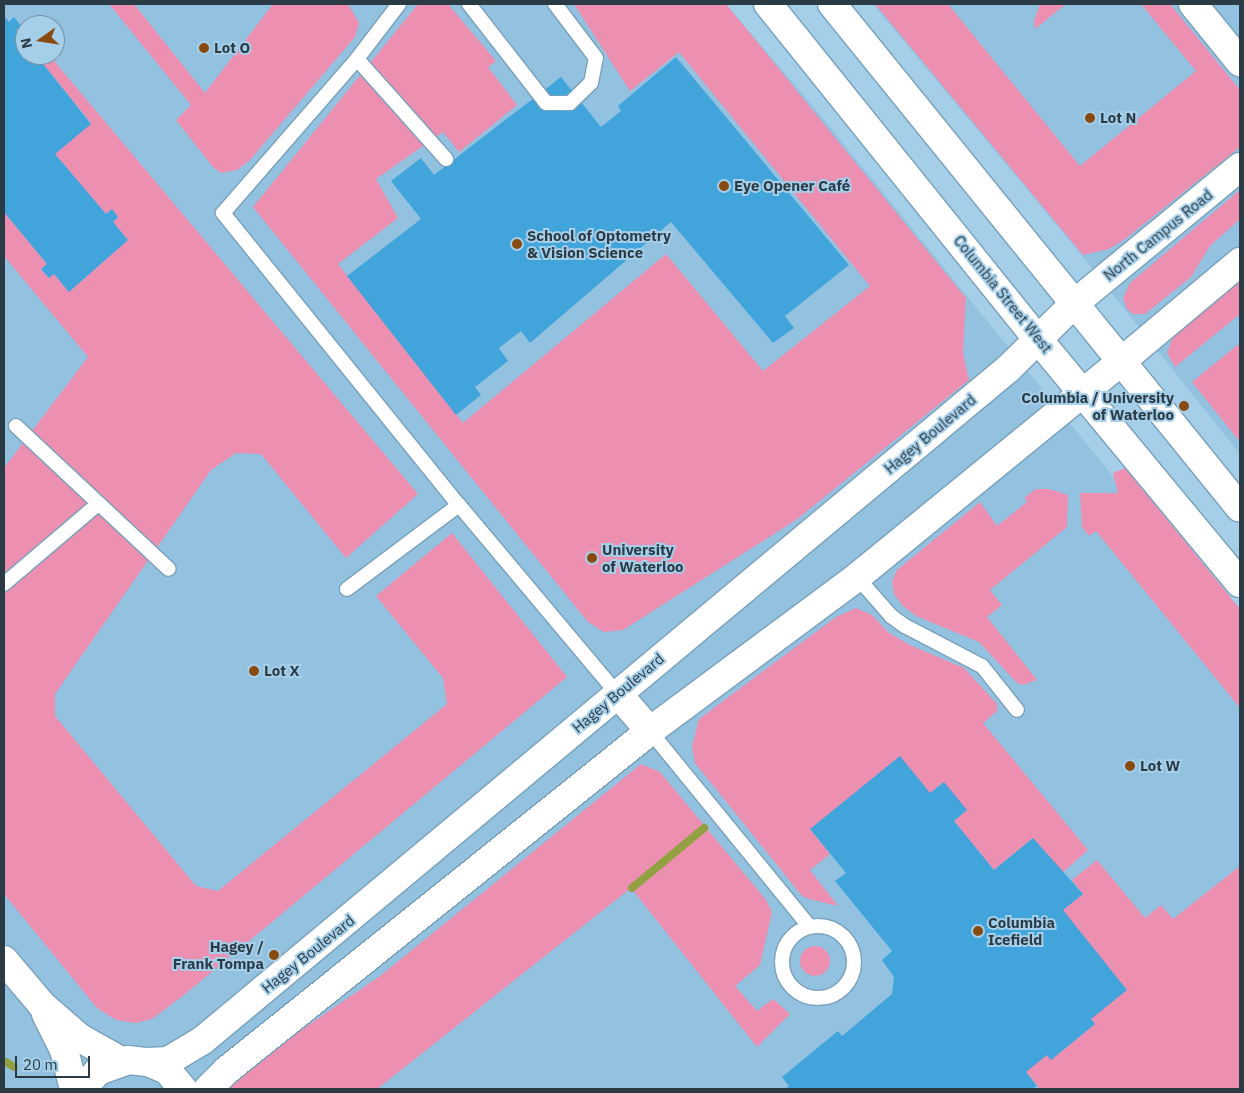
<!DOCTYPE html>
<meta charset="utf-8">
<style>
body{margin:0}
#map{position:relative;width:1244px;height:1093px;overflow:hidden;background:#a5cee9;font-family:"IBM Plex Sans",sans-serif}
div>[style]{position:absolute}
.built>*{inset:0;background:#93c2e1}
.green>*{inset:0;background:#ec8fb1}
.round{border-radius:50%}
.stream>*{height:8px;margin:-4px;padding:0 4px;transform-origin:4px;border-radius:4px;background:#92a041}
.building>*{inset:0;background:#41a4da}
.roads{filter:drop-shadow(1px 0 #79a0ba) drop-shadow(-1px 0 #79a0ba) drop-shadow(0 1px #79a0ba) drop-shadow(0 -1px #79a0ba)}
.lane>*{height:14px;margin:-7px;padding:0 7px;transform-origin:7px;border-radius:7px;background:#fff}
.lane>.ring{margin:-7px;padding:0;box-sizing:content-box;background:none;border:14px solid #fff;border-radius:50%}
.street>*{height:28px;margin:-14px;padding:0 14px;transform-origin:14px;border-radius:14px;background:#fff}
.secondary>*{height:28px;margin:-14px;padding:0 14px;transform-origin:14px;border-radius:14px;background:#fff}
.dots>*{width:14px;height:14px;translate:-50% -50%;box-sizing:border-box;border:2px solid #a5cee9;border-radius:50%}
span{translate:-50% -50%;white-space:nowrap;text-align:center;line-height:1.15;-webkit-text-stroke:4px #a5cee9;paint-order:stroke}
.poi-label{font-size:15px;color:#2a3b45;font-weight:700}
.left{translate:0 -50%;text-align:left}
.right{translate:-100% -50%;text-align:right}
.street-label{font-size:15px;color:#2a3b45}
.frame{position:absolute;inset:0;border:5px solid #2a3b45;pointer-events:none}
.north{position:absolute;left:15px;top:15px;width:50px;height:50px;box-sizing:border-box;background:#a5cee9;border:1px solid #7493a7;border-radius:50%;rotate:257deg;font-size:14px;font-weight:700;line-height:20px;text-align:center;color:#2a3b45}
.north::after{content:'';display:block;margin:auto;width:18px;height:22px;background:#894a0f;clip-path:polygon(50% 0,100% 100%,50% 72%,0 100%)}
.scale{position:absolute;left:15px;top:1056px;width:75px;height:22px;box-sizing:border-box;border:2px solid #2a3b45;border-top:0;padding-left:6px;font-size:15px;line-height:18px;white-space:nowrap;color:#2a3b45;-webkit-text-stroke:4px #a5cee9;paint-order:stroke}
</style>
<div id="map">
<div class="built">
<div style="clip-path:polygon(evenodd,4px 4px,726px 4px,821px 116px,1240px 633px,1240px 1089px,4px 1089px,4px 4px,25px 25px,55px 25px,55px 55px,25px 55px,25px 25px)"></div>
<div style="clip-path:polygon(873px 4px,1240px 4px,1240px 454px,1078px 251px)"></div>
</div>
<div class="green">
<div style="clip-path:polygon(109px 4px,134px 4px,205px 93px,273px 4px,348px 4px,359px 23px,355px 37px,250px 160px,237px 170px,221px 173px,213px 167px,176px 120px,191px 105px)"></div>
<div style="clip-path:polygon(418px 4px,448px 4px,496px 61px,488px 67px,517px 105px,459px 152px,443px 132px,376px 179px,398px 218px,338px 264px,463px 423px,666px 254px,763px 371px,870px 286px,679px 52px,630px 91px,574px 4px,726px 4px,966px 298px,963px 353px,969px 380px,796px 520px,623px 630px,604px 632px,588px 622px,253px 207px)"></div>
<div style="clip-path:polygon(875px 4px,948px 4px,1080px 166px,1196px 71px,1141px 4px,1170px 4px,1240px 90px,1240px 147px,1125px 239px,1109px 249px,1083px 255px)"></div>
<div style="clip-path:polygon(1040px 4px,1066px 4px,1035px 29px,1034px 21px)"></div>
<div style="clip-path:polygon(36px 55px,49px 55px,418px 494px,346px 558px,261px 454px,236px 453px,211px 470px,55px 694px,55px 716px,196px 886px,218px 891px,447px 704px,443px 678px,376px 596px,452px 533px,567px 677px,184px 995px,152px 1019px,135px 1023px,116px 1020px,97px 1008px,4px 894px,4px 468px,88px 357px,4px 256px,4px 212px,47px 264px,41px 270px,49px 278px,54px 274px,69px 292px,128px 240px,113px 222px,118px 217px,112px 209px,106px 214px,55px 154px,91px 123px)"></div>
<div style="clip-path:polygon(1240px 190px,1240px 219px,1210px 246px,1191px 277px,1145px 314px,1133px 314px,1127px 309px,1123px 298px,1130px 283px)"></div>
<div style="clip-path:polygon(1240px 276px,1240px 314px,1175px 367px,1167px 353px,1175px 332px)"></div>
<div style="clip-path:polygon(1240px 343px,1240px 442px,1192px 382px)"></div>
<div style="clip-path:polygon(1125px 468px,1240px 609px,1240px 708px,1096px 531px,1089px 536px,1082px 527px,1080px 493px,1118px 493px,1113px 473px)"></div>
<div style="clip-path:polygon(1036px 489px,1049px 489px,1068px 495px,1067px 527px,990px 590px,1002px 605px,987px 617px,1037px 680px,1023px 685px,1017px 683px,979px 642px,916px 616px,903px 606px,894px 594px,892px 581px,897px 570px,980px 502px,997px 526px,1027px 502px,1025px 497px)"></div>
<div style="clip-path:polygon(856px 608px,872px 615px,889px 633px,910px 645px,964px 668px,997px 704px,997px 711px,983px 723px,1088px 850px,1062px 873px,1033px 838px,994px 870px,954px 821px,944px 782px,930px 793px,810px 829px,830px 854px,810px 870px,838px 906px,809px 899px,802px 896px,695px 763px,692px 746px,699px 719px,836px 617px)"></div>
<div style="clip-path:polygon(641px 764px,660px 772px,766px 900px,772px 912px,760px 965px,735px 986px,757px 1011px,773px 999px,790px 1014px,757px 1047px,631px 888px,377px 1089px,224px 1089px,240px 1072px,380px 976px)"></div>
<div style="clip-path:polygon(evenodd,1097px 860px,1145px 918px,1161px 905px,1173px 919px,1240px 866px,1240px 1089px,1040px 1089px,961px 992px,1083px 894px,1072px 880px,1097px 860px,1091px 1019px,1095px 1024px,1051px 1060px,1047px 1055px,1091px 1019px)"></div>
<div class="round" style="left:800px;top:946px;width:30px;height:30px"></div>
</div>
<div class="stream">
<div style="left:632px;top:888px;width:94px;rotate:-39.8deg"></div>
<div style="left:6px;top:1062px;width:9px;rotate:32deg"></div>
</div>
<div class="building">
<div style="clip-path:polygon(4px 16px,9px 22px,14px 17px,21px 26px,16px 30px,25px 41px,25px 55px,36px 55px,91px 124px,55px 154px,106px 214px,112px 209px,118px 217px,113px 222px,128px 240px,69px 292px,54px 274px,49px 278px,41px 269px,47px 264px,4px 212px)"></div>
<div style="clip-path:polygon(676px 57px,849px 265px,785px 316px,794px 328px,773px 343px,671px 222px,530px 343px,521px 331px,499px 348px,508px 361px,475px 387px,481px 395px,456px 415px,347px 276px,421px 219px,391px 181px,421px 158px,434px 175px,561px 77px,601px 127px,621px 111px,618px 106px)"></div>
<div style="clip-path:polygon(900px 756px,930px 793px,944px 782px,967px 810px,954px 821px,994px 870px,1033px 838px,1083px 894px,1063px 910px,1127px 990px,1091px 1019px,1095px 1024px,1051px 1060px,1047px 1055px,1026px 1072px,1037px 1086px,1032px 1089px,785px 1089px,789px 1086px,782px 1077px,838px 1031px,842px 1036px,892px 994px,894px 977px,882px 960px,892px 951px,835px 881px,846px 873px,810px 829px)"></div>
</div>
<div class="roads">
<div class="lane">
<div style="left:399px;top:4px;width:69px;rotate:127.4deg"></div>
<div style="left:357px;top:59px;width:204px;rotate:131deg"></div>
<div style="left:223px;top:213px;width:375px;rotate:51.1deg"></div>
<div style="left:459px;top:505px;width:246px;rotate:50deg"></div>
<div style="left:469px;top:4px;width:125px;rotate:52.1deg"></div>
<div style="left:546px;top:103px;width:24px"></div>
<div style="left:570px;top:103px;width:29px;rotate:-44deg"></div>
<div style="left:591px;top:83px;width:25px;rotate:-79deg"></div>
<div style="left:596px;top:58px;width:68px;rotate:-127.2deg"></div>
<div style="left:357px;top:59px;width:134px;rotate:48.3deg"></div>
<div style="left:16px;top:426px;width:209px;rotate:43.1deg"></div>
<div style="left:857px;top:577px;width:52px;rotate:48.9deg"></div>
<div style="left:891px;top:616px;width:17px;rotate:36deg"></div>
<div style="left:905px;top:626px;width:87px;rotate:27.5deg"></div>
<div style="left:982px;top:666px;width:56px;rotate:51.5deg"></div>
<div style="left:4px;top:584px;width:123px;rotate:-40.4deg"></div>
<div style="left:347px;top:589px;width:140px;rotate:-36.9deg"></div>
<div style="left:650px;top:731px;width:252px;rotate:50.8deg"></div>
<div class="ring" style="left:782px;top:926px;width:58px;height:58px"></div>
</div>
<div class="street">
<div style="left:1193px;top:4px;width:75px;rotate:51deg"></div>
<div style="left:1075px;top:303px;width:214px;rotate:-39.5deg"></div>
<div style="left:1123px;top:360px;width:153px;rotate:-39.9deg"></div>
<div style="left:4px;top:960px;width:59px;rotate:49.8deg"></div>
<div style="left:42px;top:1005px;width:50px;rotate:41deg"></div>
<div style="left:80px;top:1038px;width:47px;rotate:29.3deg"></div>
<div style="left:46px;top:1014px;width:40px;rotate:63.4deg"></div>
<div style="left:64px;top:1050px;width:40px;rotate:75.6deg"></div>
</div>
<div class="secondary">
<div style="left:768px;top:4px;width:429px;rotate:51.2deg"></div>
<div style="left:1037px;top:338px;width:318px;rotate:50.4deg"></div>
<div style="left:832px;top:4px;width:648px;rotate:51.01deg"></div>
<div style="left:617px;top:693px;width:50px;rotate:49deg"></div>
<div style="left:148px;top:1062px;width:20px;rotate:-3deg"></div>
<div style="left:168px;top:1061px;width:41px;rotate:-31deg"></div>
<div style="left:203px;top:1040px;width:1049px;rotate:-39.82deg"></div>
<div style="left:1009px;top:368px;width:93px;rotate:-44.6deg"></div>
<div style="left:82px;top:1089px;width:24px;rotate:-48deg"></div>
<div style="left:98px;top:1071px;width:32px;rotate:-20deg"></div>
<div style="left:128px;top:1060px;width:20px;rotate:6deg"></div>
<div style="left:148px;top:1062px;width:21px;rotate:23deg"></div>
<div style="left:167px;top:1070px;width:25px;rotate:50deg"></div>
<div style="left:208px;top:1089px;width:27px;rotate:-45deg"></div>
<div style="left:227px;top:1070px;width:542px;rotate:-38.71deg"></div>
<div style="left:650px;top:731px;width:258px;rotate:-36.6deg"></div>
<div style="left:857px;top:577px;width:343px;rotate:-39.2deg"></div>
</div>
</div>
<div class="dots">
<div style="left:204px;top:48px;background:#894a0f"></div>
<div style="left:1090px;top:118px;background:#894a0f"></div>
<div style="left:724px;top:186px;background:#894a0f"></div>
<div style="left:517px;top:244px;background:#894a0f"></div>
<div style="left:1184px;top:406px;background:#894a0f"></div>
<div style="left:592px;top:558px;background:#894a0f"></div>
<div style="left:254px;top:671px;background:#894a0f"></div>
<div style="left:1130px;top:766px;background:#894a0f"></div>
<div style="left:978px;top:931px;background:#894a0f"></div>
<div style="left:274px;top:955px;background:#894a0f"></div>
</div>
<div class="poi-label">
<span class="left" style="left:214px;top:48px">Lot O</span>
<span class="left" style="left:1100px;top:118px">Lot N</span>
<span class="left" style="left:734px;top:186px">Eye Opener Café</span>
<span class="left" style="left:527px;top:244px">School of Optometry<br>&amp; Vision Science</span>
<span class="right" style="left:1174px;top:406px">Columbia / University<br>of Waterloo</span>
<span class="left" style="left:602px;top:558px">University<br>of Waterloo</span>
<span class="left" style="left:264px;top:671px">Lot X</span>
<span class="left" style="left:1140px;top:766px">Lot W</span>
<span class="left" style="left:988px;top:931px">Columbia<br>Icefield</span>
<span class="right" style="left:264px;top:955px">Hagey /<br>Frank Tompa</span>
</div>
<div class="street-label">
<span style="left:1158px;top:235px;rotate:-39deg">North Campus Road</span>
<span style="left:1003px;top:294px;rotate:51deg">Columbia Street West</span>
<span style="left:930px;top:434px;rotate:-40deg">Hagey Boulevard</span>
<span style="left:618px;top:693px;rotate:-40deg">Hagey Boulevard</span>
<span style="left:308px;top:954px;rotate:-39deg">Hagey Boulevard</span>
</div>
<div class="frame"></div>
<div class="north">N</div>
<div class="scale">20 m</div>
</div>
